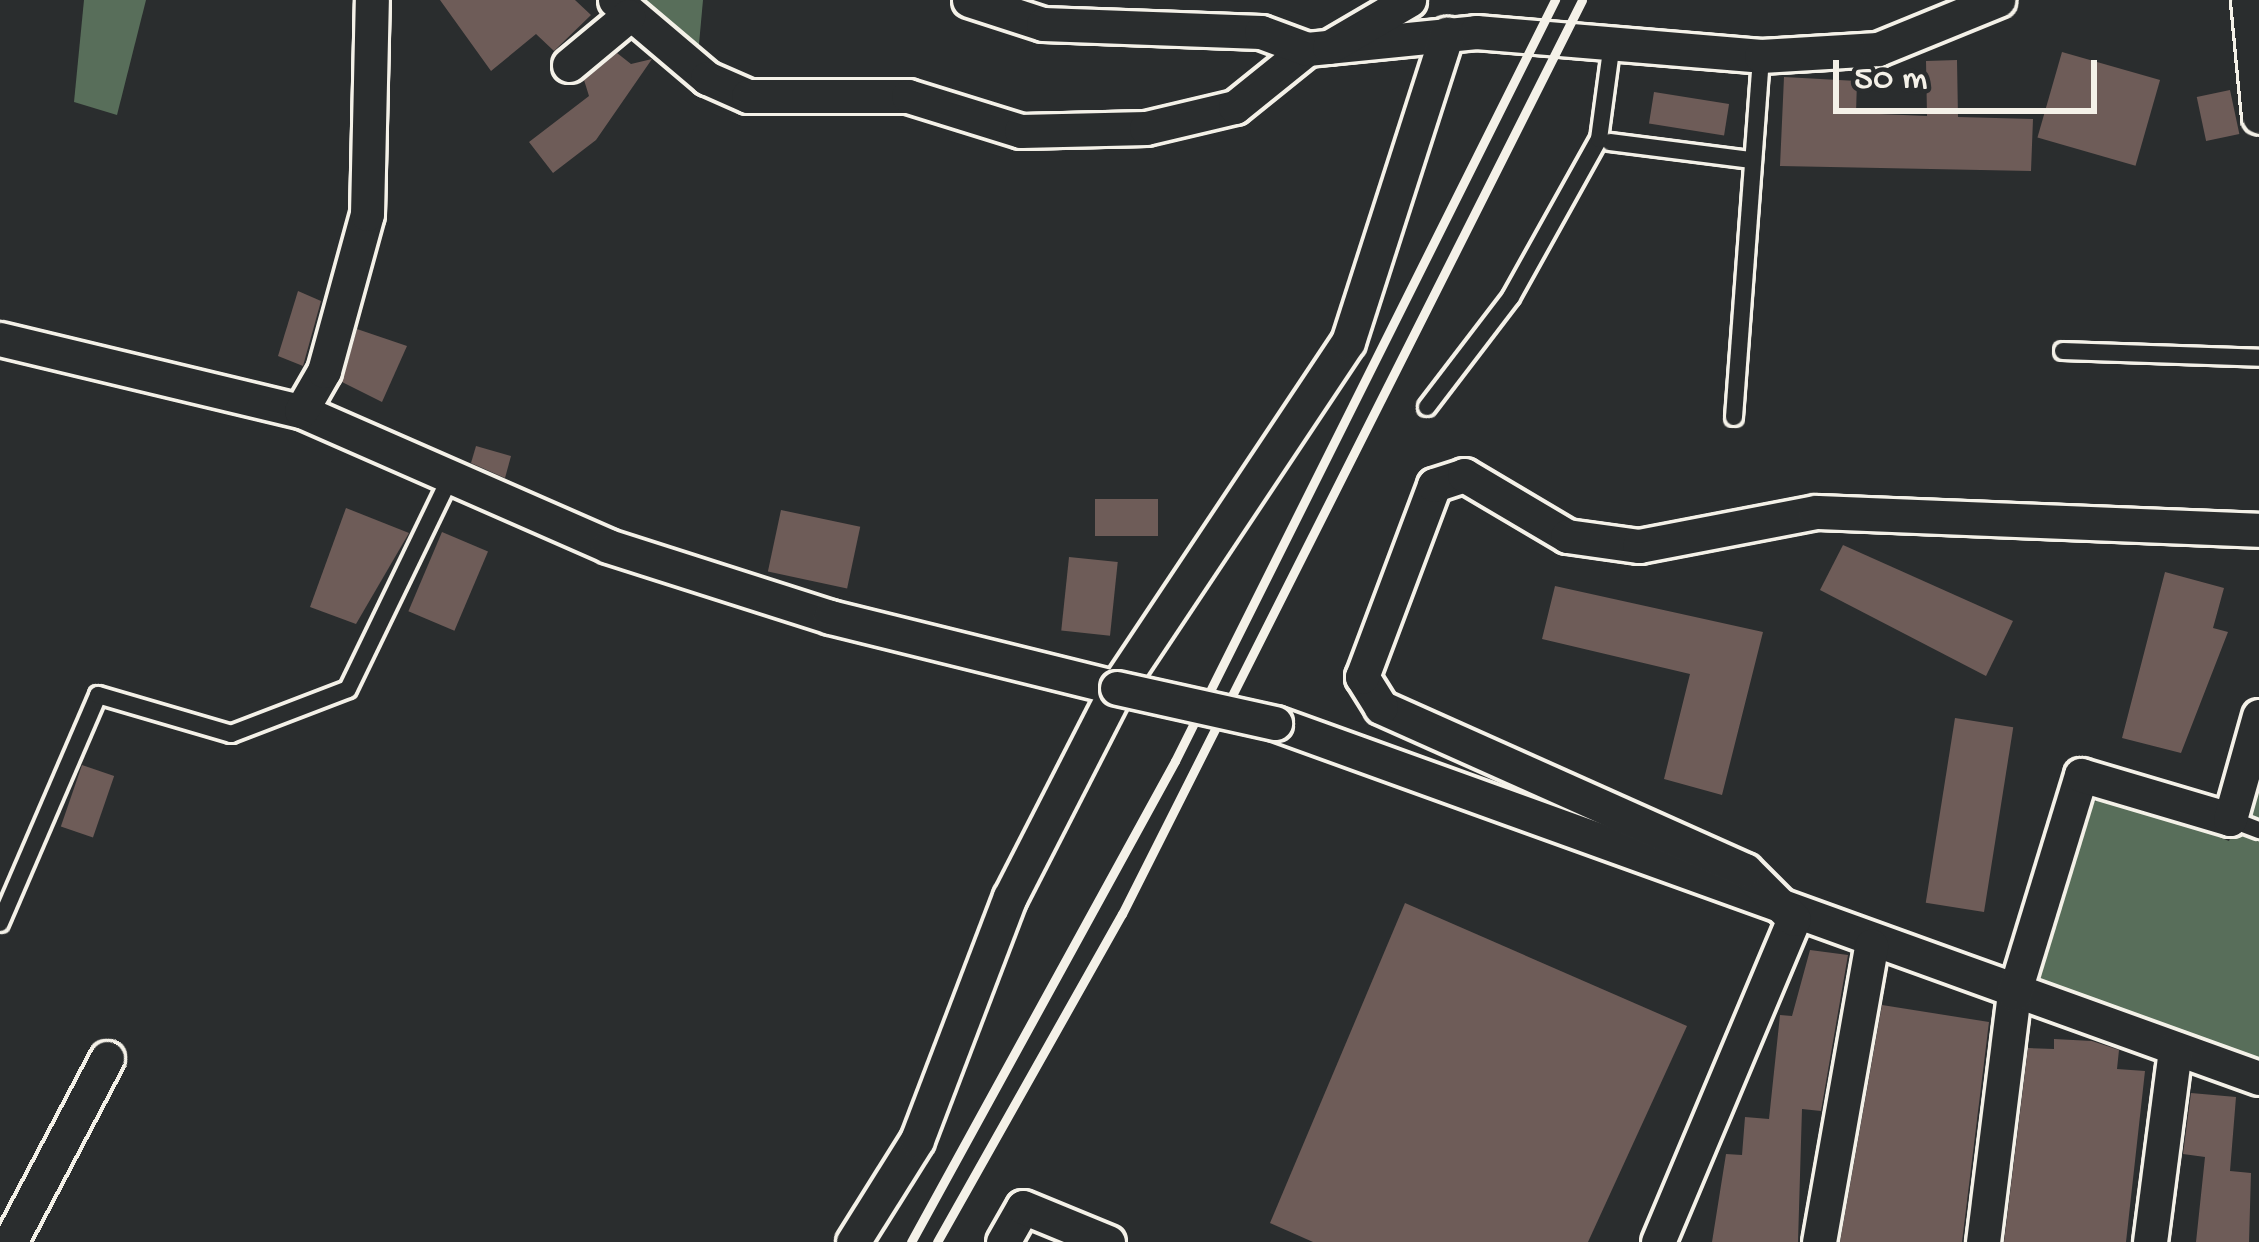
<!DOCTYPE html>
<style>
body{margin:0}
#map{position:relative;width:2259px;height:1242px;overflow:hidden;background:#2a2d2e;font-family:"Gochi Hand",sans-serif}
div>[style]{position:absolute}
.green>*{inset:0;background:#586e5a}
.building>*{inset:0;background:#6e5c58;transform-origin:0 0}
.roads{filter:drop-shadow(3px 0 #f4f1e8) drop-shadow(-3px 0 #f4f1e8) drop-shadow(0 3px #f4f1e8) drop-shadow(0 -3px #f4f1e8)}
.service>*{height:16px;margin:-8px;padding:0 8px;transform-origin:8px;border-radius:8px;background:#2a2d2e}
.minor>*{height:33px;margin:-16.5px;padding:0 16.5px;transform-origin:16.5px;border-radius:16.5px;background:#2a2d2e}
.rail>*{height:9px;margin:-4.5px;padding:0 4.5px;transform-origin:4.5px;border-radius:4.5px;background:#f4f1e8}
.bridges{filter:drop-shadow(3px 0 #f4f1e8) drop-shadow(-3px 0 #f4f1e8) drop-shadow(0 3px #f4f1e8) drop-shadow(0 -3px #f4f1e8)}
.minor-bridge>*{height:33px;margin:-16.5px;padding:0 16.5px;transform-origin:16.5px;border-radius:16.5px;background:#2a2d2e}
span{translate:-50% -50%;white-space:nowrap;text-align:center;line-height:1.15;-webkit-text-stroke:9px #2a2d2e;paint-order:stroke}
.scale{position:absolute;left:1833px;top:60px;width:264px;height:54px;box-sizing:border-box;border:6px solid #f4f1e8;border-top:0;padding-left:15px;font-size:36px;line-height:42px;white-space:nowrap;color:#f4f1e8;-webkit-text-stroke:9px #2a2d2e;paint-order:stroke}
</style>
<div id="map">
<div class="green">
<div style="clip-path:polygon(84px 0,146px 0,117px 115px,74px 102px)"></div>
<div style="clip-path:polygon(643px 0,703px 0,698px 55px)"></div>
<div style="clip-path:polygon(2259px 769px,2259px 1067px,2014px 994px,2089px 803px,2116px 796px,2229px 841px)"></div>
</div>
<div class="building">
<div style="clip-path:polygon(440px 0,575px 0,591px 15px,554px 51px,536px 34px,491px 71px)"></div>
<div style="left:2062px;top:52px;width:102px;height:89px;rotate:16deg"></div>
<div style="clip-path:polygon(617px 53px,631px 64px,652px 59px,596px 140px,553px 173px,529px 142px,589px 96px,584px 80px)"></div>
<div style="clip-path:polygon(1957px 60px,1958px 117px,2033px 119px,2031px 171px,1780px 166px,1784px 77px,1857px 81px,1856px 113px,1927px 116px,1926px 61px)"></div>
<div style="left:2230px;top:90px;width:45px;height:34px;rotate:78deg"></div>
<div style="left:1654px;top:92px;width:76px;height:32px;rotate:9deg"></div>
<div style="clip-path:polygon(298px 291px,321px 301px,303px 366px,278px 356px)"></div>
<div style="clip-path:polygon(357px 329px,407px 346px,382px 402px,342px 382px)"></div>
<div style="clip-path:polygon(476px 446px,511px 456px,505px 478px,471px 463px)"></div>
<div style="left:1158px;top:499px;width:37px;height:63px;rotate:90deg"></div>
<div style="clip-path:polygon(346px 508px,409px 533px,356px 624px,310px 607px)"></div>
<div style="left:781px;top:510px;width:81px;height:63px;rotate:12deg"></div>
<div style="left:442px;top:532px;width:50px;height:86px;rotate:23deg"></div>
<div style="clip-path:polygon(1843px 545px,2013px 621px,1986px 676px,1820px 590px)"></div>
<div style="left:1069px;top:557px;width:49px;height:74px;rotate:6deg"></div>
<div style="clip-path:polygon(2165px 572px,2224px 588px,2213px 628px,2228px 632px,2181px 753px,2122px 738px)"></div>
<div style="clip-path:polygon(1555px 586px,1763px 632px,1722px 795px,1664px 779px,1690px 674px,1542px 639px)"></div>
<div style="left:1955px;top:718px;width:59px;height:187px;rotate:9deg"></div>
<div style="left:82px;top:765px;width:34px;height:65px;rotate:19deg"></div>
<div style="clip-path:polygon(1405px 903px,1687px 1026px,1588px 1242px,1313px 1242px,1270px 1223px)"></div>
<div style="clip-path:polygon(1810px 950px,1848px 955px,1821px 1111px,1802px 1109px,1798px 1242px,1712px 1242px,1726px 1154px,1742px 1155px,1745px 1117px,1769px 1119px,1780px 1015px,1792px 1016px)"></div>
<div style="clip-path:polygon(1882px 1005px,1989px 1022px,1962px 1242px,1840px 1242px)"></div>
<div style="clip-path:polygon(2054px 1039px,2092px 1041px,2119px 1050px,2117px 1069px,2145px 1071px,2126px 1242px,2004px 1242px,2028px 1048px,2054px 1049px)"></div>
<div style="clip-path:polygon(2191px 1093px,2236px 1097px,2230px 1171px,2251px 1173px,2249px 1242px,2196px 1242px,2205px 1157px,2183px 1154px)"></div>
</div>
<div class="roads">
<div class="service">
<div style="left:1610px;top:142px;width:141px;rotate:7.3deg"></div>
<div style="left:2063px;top:351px;width:196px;rotate:2deg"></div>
<div style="left:1427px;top:407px;width:138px;rotate:-52.6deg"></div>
<div style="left:1511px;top:297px;width:181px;rotate:-60.9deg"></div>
<div style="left:1599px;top:139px;width:97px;rotate:-82.3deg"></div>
<div style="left:1734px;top:417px;width:362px;rotate:-85.7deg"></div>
<div style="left:2230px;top:819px;width:31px;rotate:21deg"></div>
<div style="left:0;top:923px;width:248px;rotate:-66.7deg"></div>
<div style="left:98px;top:695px;width:139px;rotate:16.3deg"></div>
<div style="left:231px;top:734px;width:125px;rotate:-21deg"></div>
<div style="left:348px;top:689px;width:230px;rotate:-64.2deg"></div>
</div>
<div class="minor">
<div style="left:615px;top:0;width:121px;rotate:40.3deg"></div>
<div style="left:707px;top:78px;width:45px;rotate:23.7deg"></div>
<div style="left:748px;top:96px;width:160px"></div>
<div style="left:908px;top:96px;width:118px;rotate:17.2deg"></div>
<div style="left:1021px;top:131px;width:125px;rotate:-1.4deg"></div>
<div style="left:1146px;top:128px;width:91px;rotate:-13.3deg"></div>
<div style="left:1235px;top:107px;width:92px;rotate:-38.9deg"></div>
<div style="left:1307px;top:49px;width:170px;rotate:-5.7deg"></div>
<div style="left:1476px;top:32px;width:286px;rotate:4.8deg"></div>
<div style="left:1761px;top:56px;width:117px;rotate:-3.4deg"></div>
<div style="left:1878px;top:49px;width:130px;rotate:-22.2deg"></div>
<div style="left:969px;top:0;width:78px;rotate:18deg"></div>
<div style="left:1043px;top:24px;width:218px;rotate:2.1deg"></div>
<div style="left:1261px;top:32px;width:49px;rotate:20.3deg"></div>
<div style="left:2248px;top:0;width:117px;rotate:84.6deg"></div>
<div style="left:1329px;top:47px;width:93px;rotate:-30.4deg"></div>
<div style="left:569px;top:65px;width:77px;rotate:-39.7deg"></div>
<div style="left:0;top:339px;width:309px;rotate:13.5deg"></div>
<div style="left:301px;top:411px;width:335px;rotate:23.7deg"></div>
<div style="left:608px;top:546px;width:233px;rotate:17.7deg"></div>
<div style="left:830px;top:617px;width:296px;rotate:13.9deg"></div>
<div style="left:301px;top:411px;width:46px;rotate:-60.1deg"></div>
<div style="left:324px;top:371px;width:163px;rotate:-74.7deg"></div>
<div style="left:367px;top:214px;width:214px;rotate:-88.7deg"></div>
<div style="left:1275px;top:723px;width:1046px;rotate:19.84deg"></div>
<div style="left:10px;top:1242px;width:208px;rotate:-62.2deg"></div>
<div style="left:853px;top:1242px;width:120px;rotate:-57.9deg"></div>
<div style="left:917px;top:1140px;width:260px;rotate:-69.1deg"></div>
<div style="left:1010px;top:897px;width:235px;rotate:-62.9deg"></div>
<div style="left:1117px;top:688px;width:416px;rotate:-56.3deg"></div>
<div style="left:1348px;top:342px;width:324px;rotate:-72.2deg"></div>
<div style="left:1003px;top:1242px;width:40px;rotate:-60.3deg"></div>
<div style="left:1023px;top:1207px;width:92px;rotate:22.4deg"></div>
<div style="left:1658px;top:1242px;width:350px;rotate:-67.2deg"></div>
<div style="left:1794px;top:919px;width:69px;rotate:-135deg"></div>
<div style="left:1745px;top:870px;width:399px;rotate:-155.9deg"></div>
<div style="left:1381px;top:707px;width:36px;rotate:-122deg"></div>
<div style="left:1362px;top:677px;width:205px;rotate:-69.4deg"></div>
<div style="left:1434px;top:485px;width:32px;rotate:-18deg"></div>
<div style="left:1464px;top:475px;width:120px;rotate:30.6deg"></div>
<div style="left:1567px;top:536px;width:73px;rotate:7.9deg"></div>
<div style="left:1639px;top:546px;width:180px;rotate:-10.9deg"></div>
<div style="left:1816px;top:512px;width:443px;rotate:2.3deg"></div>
<div style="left:1819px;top:1242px;width:301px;rotate:-80deg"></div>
<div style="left:1983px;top:1242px;width:250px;rotate:-82.9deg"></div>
<div style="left:2014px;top:994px;width:229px;rotate:-73deg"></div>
<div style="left:2081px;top:775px;width:155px;rotate:16.5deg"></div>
<div style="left:2230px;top:819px;width:107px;rotate:-74.3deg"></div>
<div style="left:2150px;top:1242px;width:195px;rotate:-82.6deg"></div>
</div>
</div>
<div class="rail">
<div style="left:911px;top:1242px;width:549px;rotate:-61.24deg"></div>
<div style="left:1175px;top:761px;width:851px;rotate:-63.47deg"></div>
<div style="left:937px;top:1242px;width:377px;rotate:-60.6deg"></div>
<div style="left:1122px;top:914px;width:1023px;rotate:-63.28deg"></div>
</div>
<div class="bridges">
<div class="minor-bridge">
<div style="left:1117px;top:688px;width:162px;rotate:12.5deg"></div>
</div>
</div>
<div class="scale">50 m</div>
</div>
